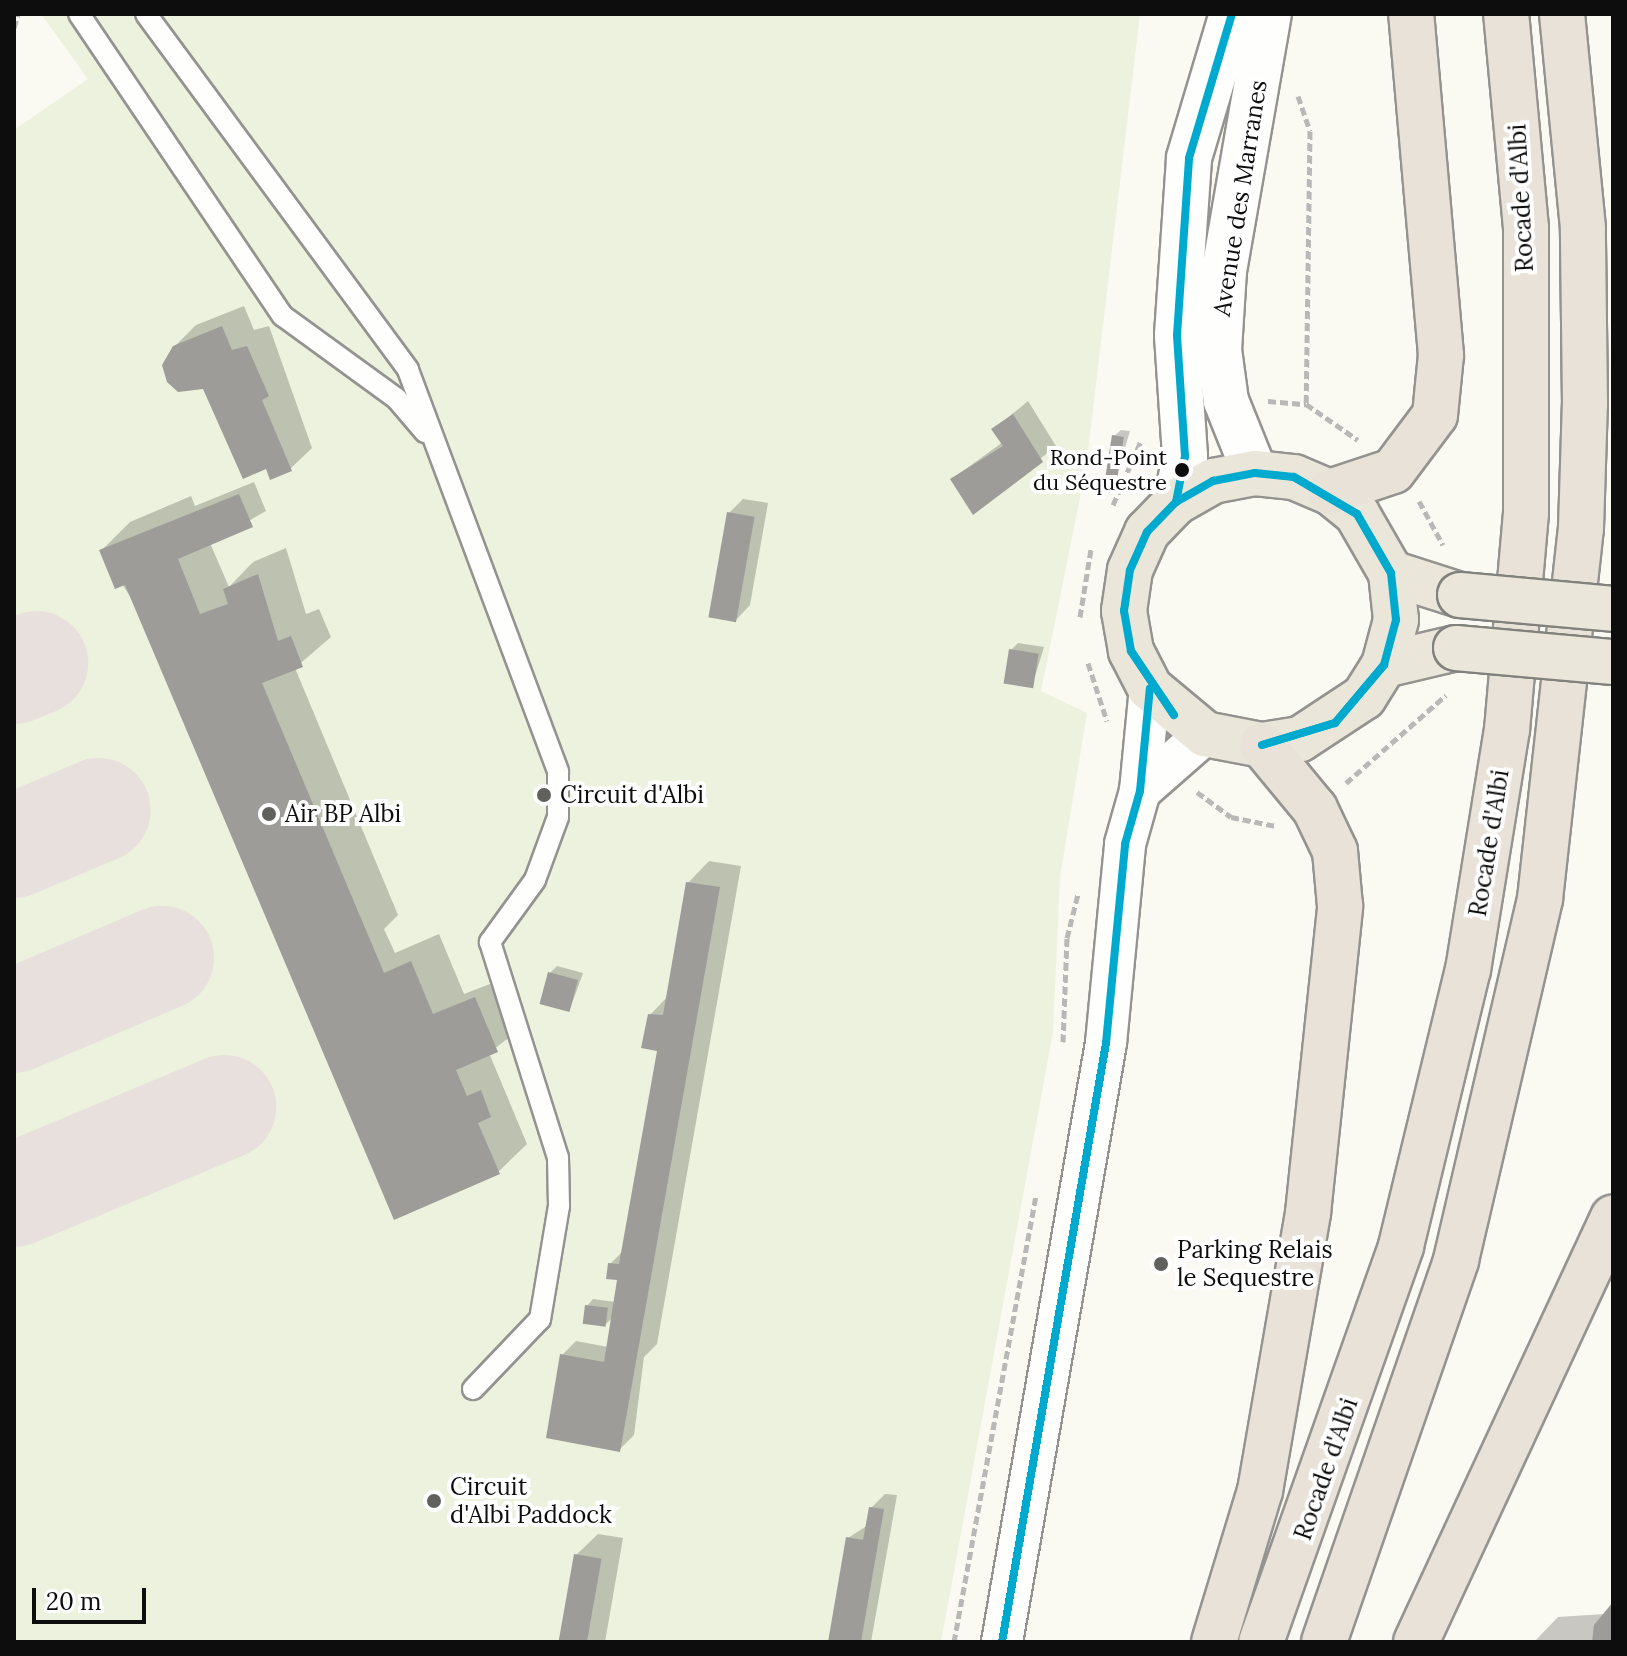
<!DOCTYPE html>
<meta charset="utf-8">
<style>
body{margin:0}
#map{position:relative;width:1627px;height:1656px;overflow:hidden;background:#faf9f2;font-family:Lora,serif}
div>[style]{position:absolute}
.pitch>*{inset:0;background:#ecf2dd}
.shadow>*{inset:0;background:#0003}
.taxiway>*{height:104px;margin:-52px;padding:0 52px;transform-origin:52px;border-radius:52px;background:#e8e0dc}
.building>*{inset:0;background:#9d9c98;transform-origin:0 0}
.path>*{height:5px;margin-top:-2.5px;transform-origin:0;background:repeating-linear-gradient(90deg,#b8b8b6 0 8px,transparent 0 12px)}
.roads{filter:drop-shadow(2px 0 #949390) drop-shadow(-2px 0 #949390) drop-shadow(0 2px #949390) drop-shadow(0 -2px #949390)}
.service>*{height:20px;margin:-10px;padding:0 10px;transform-origin:10px;border-radius:10px;background:#fefefd}
.minor>*{height:40px;margin:-20px;padding:0 20px;transform-origin:20px;border-radius:20px;background:#fefefd}
.tertiary>*{height:44px;margin:-22px;padding:0 22px;transform-origin:22px;border-radius:22px;background:#fefefd}
.primary>*{height:44px;margin:-22px;padding:0 22px;transform-origin:22px;border-radius:22px;background:#eae6da}
.trunk>*{height:44px;margin:-22px;padding:0 22px;transform-origin:22px;border-radius:22px;background:#e8e2d8}
.bridges{filter:drop-shadow(2px 0 #81817d) drop-shadow(-2px 0 #81817d) drop-shadow(0 2px #81817d) drop-shadow(0 -2px #81817d)}
.primary-bridge>*{height:44px;margin:-22px;padding:0 22px;transform-origin:22px;border-radius:22px;background:#eae6da}
.bus-1>*{height:8px;margin:-4px;padding:0 4px;transform-origin:4px;border-radius:4px;background:#00a9ce}
.dots>*{width:22px;height:22px;translate:-50% -50%;box-sizing:border-box;border:4px solid #fff;border-radius:50%}
span{translate:-50% -50%;white-space:nowrap;text-align:center;line-height:1.15;-webkit-text-stroke:8px #fff;paint-order:stroke}
.bus-label{font-size:22px;color:#0d0d0d}
.right{translate:-100% -50%;text-align:right}
.street-label{font-size:24px;color:#0d0d0d}
.poi-label{font-size:24px;color:#0d0d0d}
.left{translate:0 -50%;text-align:left}
.frame{position:absolute;inset:0;border:16px solid #0d0d0d;pointer-events:none}
.scale{position:absolute;left:32px;top:1588px;width:114px;height:36px;box-sizing:border-box;border:4px solid #0d0d0d;border-top:0;padding-left:10px;font-size:24px;line-height:28px;white-space:nowrap;color:#0d0d0d;-webkit-text-stroke:6px #fff;paint-order:stroke}
</style>
<div id="map">
<div class="pitch">
<div style="clip-path:polygon(41px 14px,1140px 14px,1086px 468px,1041px 691px,1087px 713px,1060px 877px,1053px 1032px,941px 1642px,14px 1642px,14px 130px,88px 79px)"></div>
</div>
<div class="shadow">
<div style="clip-path:polygon(244px 306px,254px 330px,269px 326px,312px 448px,290px 469px,267px 467px,174px 347px,196px 325px)"></div>
<div style="clip-path:polygon(1028px 401px,1056px 446px,973px 513px,952px 479px,1003px 442px,994px 429px)"></div>
<div style="clip-path:polygon(1121px 430px,1130px 431px,1117px 475px,1114px 436px)"></div>
<div style="clip-path:polygon(254px 482px,266px 511px,210px 543px,229px 587px,253px 562px,286px 548px,306px 614px,319px 609px,331px 637px,295px 668px,398px 915px,384px 929px,395px 953px,439px 934px,464px 994px,490px 984px,511px 1036px,489px 1053px,527px 1144px,498px 1172px,101px 551px,130px 522px,191px 496px,195px 506px)"></div>
<div style="clip-path:polygon(743px 499px,768px 503px,750px 605px,736px 620px,729px 513px)"></div>
<div style="clip-path:polygon(1018px 643px,1044px 647px,1032px 686px,1011px 650px)"></div>
<div style="clip-path:polygon(709px 861px,741px 866px,657px 1344px,644px 1357px,634px 1435px,619px 1450px,562px 1355px,576px 1341px,608px 1347px,613px 1317px,605px 1325px,587px 1306px,593px 1299px,616px 1302px,620px 1278px,610px 1264px,624px 1250px,660px 1049px,650px 1015px,668px 996px,688px 883px)"></div>
<div style="clip-path:polygon(557px 966px,583px 973px,570px 1009px,550px 973px)"></div>
<div style="clip-path:polygon(885px 1494px,897px 1495px,871px 1642px,830px 1642px,848px 1538px,868px 1525px,871px 1508px)"></div>
<div style="clip-path:polygon(598px 1534px,623px 1538px,605px 1642px,561px 1642px,576px 1555px)"></div>
<div style="clip-path:polygon(1613px 1603px,1613px 1642px,1534px 1642px,1558px 1617px,1604px 1614px)"></div>
</div>
<div class="taxiway">
<div style="left:14px;top:672px;width:24px;rotate:-22deg"></div>
<div style="left:14px;top:846px;width:92px;rotate:-23deg"></div>
<div style="left:14px;top:1021px;width:161px;rotate:-23.1deg"></div>
<div style="left:14px;top:1195px;width:228px;rotate:-22.7deg"></div>
</div>
<div class="building">
<div style="clip-path:polygon(222px 326px,232px 350px,247px 346px,269px 396px,262px 400px,292px 471px,270px 480px,266px 469px,243px 479px,203px 389px,178px 392px,167px 382px,162px 365px,173px 346px)"></div>
<div style="clip-path:polygon(1013px 414px,1043px 462px,973px 515px,950px 479px,1003px 446px,991px 429px)"></div>
<div style="left:1112px;top:435px;width:12px;height:41px;rotate:9deg"></div>
<div style="clip-path:polygon(239px 494px,253px 527px,178px 559px,200px 614px,228px 604px,223px 589px,258px 574px,278px 641px,291px 636px,303px 667px,262px 683px,384px 973px,411px 961px,433px 1014px,475px 997px,498px 1052px,456px 1070px,467px 1096px,481px 1090px,491px 1117px,478px 1123px,500px 1174px,394px 1220px,125px 585px,115px 589px,99px 550px)"></div>
<div style="left:727px;top:512px;width:28px;height:107px;rotate:10deg"></div>
<div style="left:1009px;top:649px;width:30px;height:35px;rotate:9deg"></div>
<div style="clip-path:polygon(686px 882px,720px 887px,620px 1452px,546px 1438px,560px 1354px,604px 1362px,617px 1280px,606px 1279px,608px 1263px,619px 1264px,657px 1051px,641px 1048px,648px 1014px,663px 1015px)"></div>
<div style="left:548px;top:972px;width:31px;height:33px;rotate:15deg"></div>
<div style="left:585px;top:1305px;width:23px;height:19px;rotate:7deg"></div>
<div style="clip-path:polygon(869px 1507px,884px 1509px,861px 1642px,828px 1642px,846px 1537px,863px 1540px)"></div>
<div style="left:574px;top:1554px;width:28px;height:89px;rotate:10deg"></div>
<div style="clip-path:polygon(1613px 1602px,1613px 1642px,1592px 1642px,1594px 1625px)"></div>
</div>
<div class="path">
<div style="left:14px;top:28px;width:15px;rotate:-74deg"></div>
<div style="left:1298px;top:96px;width:37px;rotate:71deg"></div>
<div style="left:1310px;top:131px;width:273px;rotate:90.8deg"></div>
<div style="left:1268px;top:401px;width:38px;rotate:5deg"></div>
<div style="left:1306px;top:404px;width:63px;rotate:34.7deg"></div>
<div style="left:1419px;top:501px;width:50px;rotate:61.4deg"></div>
<div style="left:1113px;top:505px;width:70px;rotate:-66.4deg"></div>
<div style="left:1080px;top:617px;width:69px;rotate:-80.8deg"></div>
<div style="left:1088px;top:663px;width:61px;rotate:71.9deg"></div>
<div style="left:1346px;top:783px;width:133px;rotate:-41.3deg"></div>
<div style="left:1197px;top:792px;width:42px;rotate:36.3deg"></div>
<div style="left:1231px;top:817px;width:46px;rotate:11.3deg"></div>
<div style="left:1063px;top:1042px;width:104px;rotate:-87.8deg"></div>
<div style="left:1067px;top:938px;width:45px;rotate:-76deg"></div>
<div style="left:954px;top:1642px;width:455px;rotate:-79.6deg"></div>
</div>
<div class="roads">
<div class="service">
<div style="left:79px;top:14px;width:364px;rotate:56deg"></div>
<div style="left:283px;top:316px;width:140px;rotate:36deg"></div>
<div style="left:396px;top:398px;width:45px;rotate:49.5deg"></div>
<div style="left:146px;top:14px;width:442px;rotate:53.6deg"></div>
<div style="left:408px;top:370px;width:429px;rotate:69.5deg"></div>
<div style="left:558px;top:772px;width:45px;rotate:90deg"></div>
<div style="left:558px;top:817px;width:67px;rotate:110.1deg"></div>
<div style="left:535px;top:880px;width:77px;rotate:126deg"></div>
<div style="left:490px;top:942px;width:226px;rotate:72.5deg"></div>
<div style="left:558px;top:1158px;width:48px;rotate:88.8deg"></div>
<div style="left:559px;top:1206px;width:115px;rotate:99.5deg"></div>
<div style="left:540px;top:1319px;width:97px;rotate:133.7deg"></div>
</div>
<div class="minor">
<div style="left:1140px;top:791px;width:86px;rotate:-41.2deg"></div>
<div style="left:1002px;top:1642px;width:608px;rotate:-80.15deg"></div>
<div style="left:1106px;top:1043px;width:200px;rotate:-84.5deg"></div>
<div style="left:1125px;top:844px;width:55px;rotate:-74.2deg"></div>
<div style="left:1140px;top:791px;width:103px;rotate:-84.5deg"></div>
</div>
<div class="tertiary">
<div style="left:1255px;top:473px;width:78px;rotate:-111.9deg"></div>
<div style="left:1226px;top:401px;width:51px;rotate:-97.8deg"></div>
<div style="left:1219px;top:350px;width:79px;rotate:-86.4deg"></div>
<div style="left:1224px;top:271px;width:261px;rotate:-80.1deg"></div>
<div style="left:1176px;top:502px;width:47px;rotate:-78.9deg"></div>
<div style="left:1185px;top:456px;width:121px;rotate:-93.8deg"></div>
<div style="left:1177px;top:335px;width:177px;rotate:-86.1deg"></div>
<div style="left:1189px;top:158px;width:150px;rotate:-73.4deg"></div>
</div>
<div class="primary">
<div style="left:1391px;top:573px;width:47px;rotate:83.9deg"></div>
<div style="left:1396px;top:620px;width:47px;rotate:104.9deg"></div>
<div style="left:1384px;top:665px;width:38px;rotate:122deg"></div>
<div style="left:1364px;top:697px;width:77px;rotate:146.7deg"></div>
<div style="left:1300px;top:739px;width:38px;rotate:171deg"></div>
<div style="left:1262px;top:745px;width:58px;rotate:-169.1deg"></div>
<div style="left:1205px;top:734px;width:72px;rotate:-140.1deg"></div>
<div style="left:1150px;top:688px;width:42px;rotate:-117.2deg"></div>
<div style="left:1131px;top:651px;width:41px;rotate:-99.9deg"></div>
<div style="left:1124px;top:611px;width:41px;rotate:-81.7deg"></div>
<div style="left:1130px;top:570px;width:42px;rotate:-65.9deg"></div>
<div style="left:1147px;top:532px;width:42px;rotate:-46deg"></div>
<div style="left:1176px;top:502px;width:43px;rotate:-29.6deg"></div>
<div style="left:1213px;top:481px;width:43px;rotate:-10.8deg"></div>
<div style="left:1255px;top:473px;width:39px;rotate:6deg"></div>
<div style="left:1294px;top:477px;width:39px;rotate:23deg"></div>
<div style="left:1330px;top:492px;width:35px;rotate:39deg"></div>
<div style="left:1357px;top:514px;width:68px;rotate:60deg"></div>
<div style="left:1391px;top:573px;width:72px;rotate:17.7deg"></div>
<div style="left:1384px;top:665px;width:74px;rotate:-13.3deg"></div>
</div>
<div class="trunk">
<div style="left:1330px;top:492px;width:66px;rotate:-18.4deg"></div>
<div style="left:1393px;top:471px;width:70px;rotate:-53.1deg"></div>
<div style="left:1435px;top:415px;width:60px;rotate:-84.3deg"></div>
<div style="left:1441px;top:355px;width:342px;rotate:-95deg"></div>
<div style="left:1214px;top:1642px;width:158px;rotate:-73.1deg"></div>
<div style="left:1260px;top:1491px;width:282px;rotate:-80.2deg"></div>
<div style="left:1308px;top:1213px;width:309px;rotate:-84deg"></div>
<div style="left:1340px;top:906px;width:55px;rotate:-95.2deg"></div>
<div style="left:1335px;top:851px;width:47px;rotate:-115.5deg"></div>
<div style="left:1315px;top:809px;width:83px;rotate:-129.6deg"></div>
<div style="left:1261px;top:1642px;width:420px;rotate:-70.5deg"></div>
<div style="left:1401px;top:1246px;width:284px;rotate:-76.4deg"></div>
<div style="left:1468px;top:970px;width:243px;rotate:-80.8deg"></div>
<div style="left:1507px;top:730px;width:218px;rotate:-85deg"></div>
<div style="left:1526px;top:513px;width:285px;rotate:-90deg"></div>
<div style="left:1526px;top:228px;width:215px;rotate:-95.3deg"></div>
<div style="left:1324px;top:1642px;width:404px;rotate:-70.9deg"></div>
<div style="left:1456px;top:1260px;width:371px;rotate:-76.9deg"></div>
<div style="left:1540px;top:899px;width:373px;rotate:-83.7deg"></div>
<div style="left:1581px;top:528px;width:124px;rotate:-88.2deg"></div>
<div style="left:1585px;top:404px;width:176px;rotate:-90.7deg"></div>
<div style="left:1583px;top:228px;width:215px;rotate:-95.6deg"></div>
<div style="left:1416px;top:1642px;width:468px;rotate:-65.1deg"></div>
</div>
</div>
<div class="bridges">
<div class="primary-bridge">
<div style="left:1460px;top:595px;width:154px;rotate:5.2deg"></div>
<div style="left:1456px;top:648px;width:158px;rotate:5.1deg"></div>
</div>
</div>
<div class="bus-1">
<div style="left:1294px;top:477px;width:73px;rotate:30.4deg"></div>
<div style="left:1294px;top:477px;width:73px;rotate:30.4deg"></div>
<div style="left:1176px;top:502px;width:47px;rotate:-78.9deg"></div>
<div style="left:1185px;top:456px;width:121px;rotate:-93.8deg"></div>
<div style="left:1177px;top:335px;width:177px;rotate:-86.1deg"></div>
<div style="left:1189px;top:158px;width:150px;rotate:-73.4deg"></div>
<div style="left:1357px;top:514px;width:68px;rotate:60deg"></div>
<div style="left:1357px;top:514px;width:68px;rotate:60deg"></div>
<div style="left:1131px;top:651px;width:77px;rotate:56.1deg"></div>
<div style="left:1131px;top:651px;width:77px;rotate:56.1deg"></div>
<div style="left:1131px;top:651px;width:41px;rotate:-99.9deg"></div>
<div style="left:1124px;top:611px;width:41px;rotate:-81.7deg"></div>
<div style="left:1130px;top:570px;width:42px;rotate:-65.9deg"></div>
<div style="left:1147px;top:532px;width:42px;rotate:-46deg"></div>
<div style="left:1176px;top:502px;width:43px;rotate:-29.6deg"></div>
<div style="left:1213px;top:481px;width:43px;rotate:-10.8deg"></div>
<div style="left:1255px;top:473px;width:39px;rotate:6deg"></div>
<div style="left:1384px;top:665px;width:47px;rotate:-75.1deg"></div>
<div style="left:1396px;top:620px;width:47px;rotate:-96.1deg"></div>
<div style="left:1335px;top:723px;width:76px;rotate:-49.8deg"></div>
<div style="left:1335px;top:723px;width:76px;rotate:-49.8deg"></div>
<div style="left:1262px;top:745px;width:76px;rotate:-16.8deg"></div>
<div style="left:1262px;top:745px;width:76px;rotate:-16.8deg"></div>
<div style="left:1002px;top:1642px;width:608px;rotate:-80.15deg"></div>
<div style="left:1106px;top:1043px;width:200px;rotate:-84.5deg"></div>
<div style="left:1125px;top:844px;width:55px;rotate:-74.2deg"></div>
<div style="left:1140px;top:791px;width:103px;rotate:-84.5deg"></div>
</div>
<div class="dots">
<div style="left:1182px;top:470px;background:#0d0d0d"></div>
<div style="left:544px;top:795px;background:#60605d"></div>
<div style="left:269px;top:814px;background:#60605d"></div>
<div style="left:1161px;top:1264px;background:#60605d"></div>
<div style="left:434px;top:1501px;background:#60605d"></div>
</div>
<div class="bus-label">
<span class="right" style="left:1167px;top:470px">Rond-Point<br>du Séquestre</span>
</div>
<div class="street-label">
<span style="left:1240px;top:198px;rotate:-81deg">Avenue des Marranes</span>
<span style="left:1521px;top:198px;rotate:-93deg">Rocade d'Albi</span>
<span style="left:1489px;top:843px;rotate:-81deg">Rocade d'Albi</span>
<span style="left:1326px;top:1469px;rotate:-71deg">Rocade d'Albi</span>
</div>
<div class="poi-label">
<span class="left" style="left:560px;top:795px">Circuit d'Albi</span>
<span class="left" style="left:285px;top:814px">Air BP Albi</span>
<span class="left" style="left:1177px;top:1264px">Parking Relais<br>le Sequestre</span>
<span class="left" style="left:450px;top:1501px">Circuit<br>d'Albi Paddock</span>
</div>
<div class="frame"></div>
<div class="scale">20 m</div>
</div>
